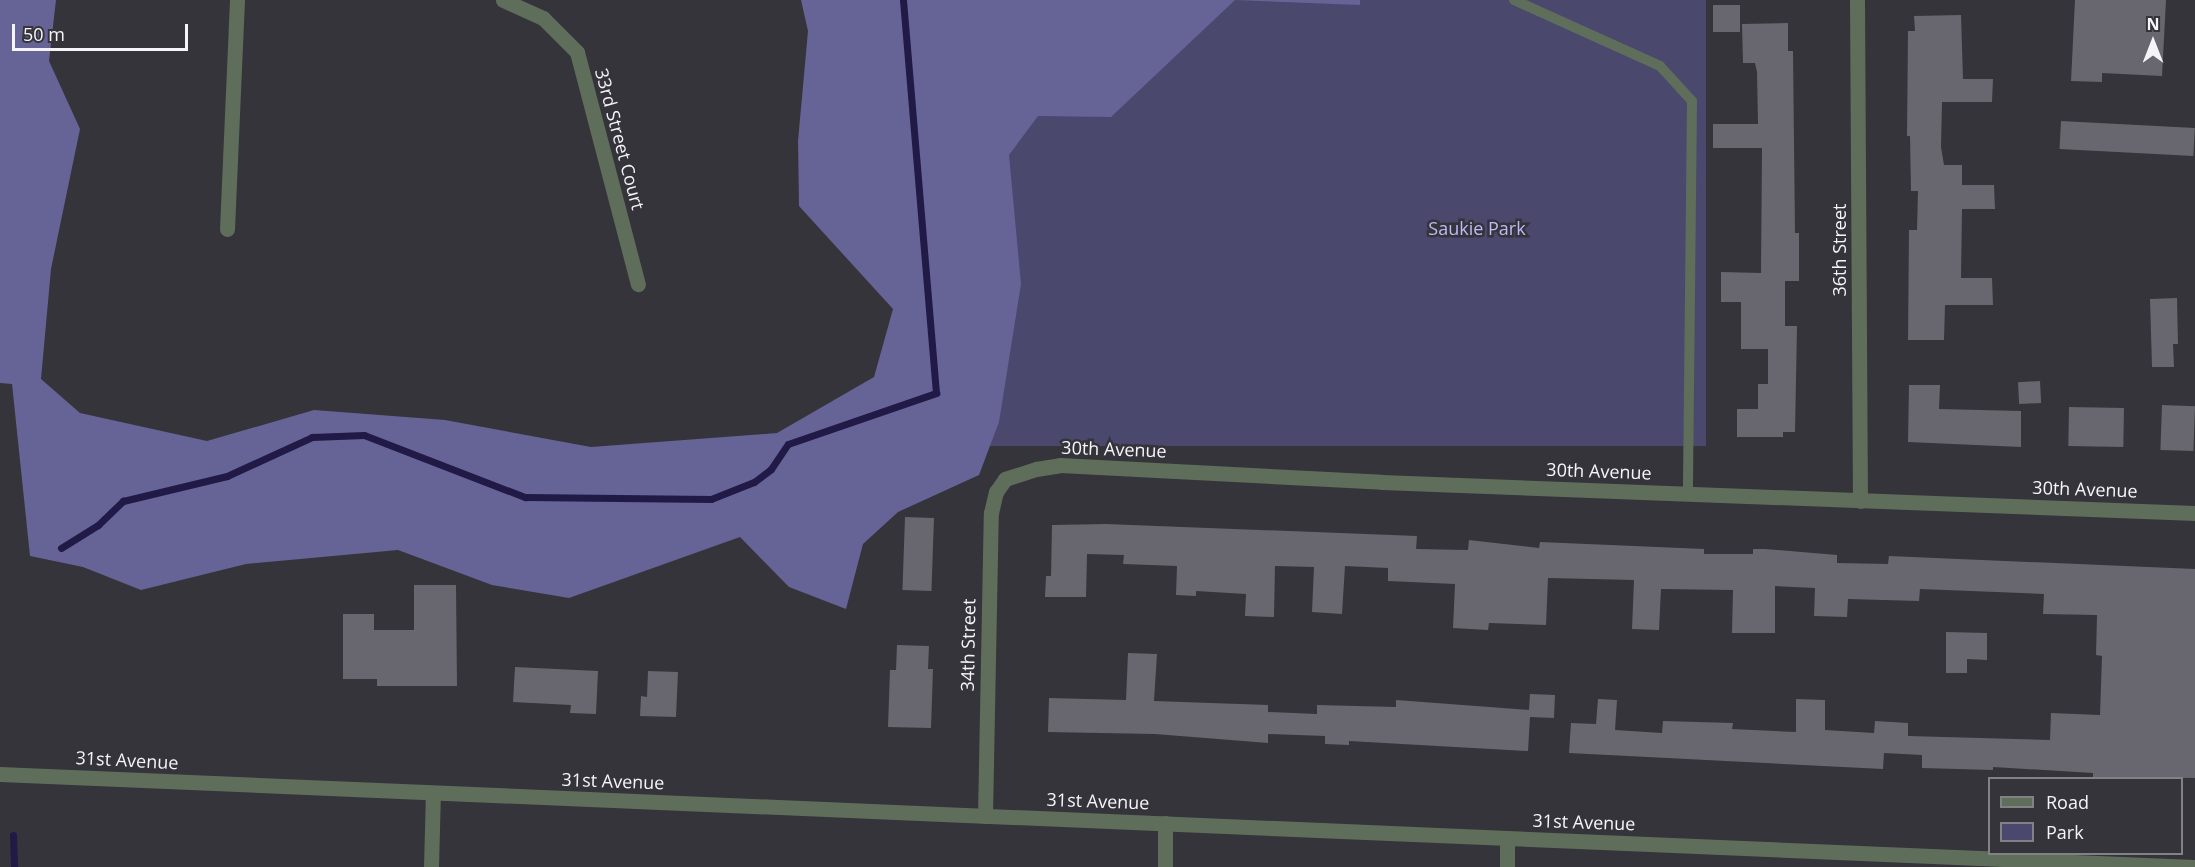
<!DOCTYPE html>
<style>
body{margin:0}
#map{position:relative;width:2195px;height:867px;overflow:hidden;background:#34343a;font-family:"Open Sans",sans-serif}
div>[style]{position:absolute}
.green>*{inset:0;background:#4b486d;transform-origin:0 0}
.forest>*{inset:0;background:#666397}
.stream>*{height:7px;margin:-3.5px;padding:0 3.5px;transform-origin:3.5px;border-radius:3.5px;background:#211a47}
.building>*{inset:0;background:#68676f;transform-origin:0 0}
.service>*{height:10px;margin:-5px;padding:0 5px;transform-origin:5px;border-radius:5px;background:#5e6e5a}
.minor>*{height:15px;margin:-7.5px;padding:0 7.5px;transform-origin:7.5px;border-radius:7.5px;background:#5e6e5a}
.tertiary>*{height:15px;margin:-7.5px;padding:0 7.5px;transform-origin:7.5px;border-radius:7.5px;background:#5e6e5a}
span{translate:-50% -50%;white-space:nowrap;text-align:center;line-height:1.15;-webkit-text-stroke:5px #34343a;paint-order:stroke}
.street-label{font-size:18px;color:#f4f4f9}
.park-label{font-size:18px;color:#bdbafa}
.legend{position:absolute;left:1988px;top:777px;width:195px;height:78px;box-sizing:border-box;background:#34343a;border:2px solid #818186;margin:0;padding:8px 10px;list-style:none;font-size:18px;color:#f4f4f9}
.legend li{display:flex;align-items:center;gap:12px;height:30px}
.legend b{width:30px;border:2px solid #818186}
.north{position:absolute;left:2123px;top:12px;width:60px;height:60px;-webkit-text-stroke:4px #34343a;paint-order:stroke;rotate:0deg;font-size:16px;font-weight:700;line-height:24px;text-align:center;color:#f4f4f9}
.north::after{content:'';display:block;margin:auto;width:21px;height:27px;background:#f4f4f9;clip-path:polygon(50% 0,100% 100%,50% 72%,0 100%)}
.scale{position:absolute;left:12px;top:24px;width:176px;height:27px;box-sizing:border-box;border:3px solid #f4f4f9;border-top:0;padding-left:8px;font-size:18px;line-height:21px;white-space:nowrap;color:#f4f4f9;-webkit-text-stroke:4px #34343a;paint-order:stroke}
</style>
<div id="map">
<div class="green">
<div style="left:950px;top:0;width:756px;height:446px"></div>
</div>
<div class="forest">
<div style="clip-path:polygon(0 0,56px 0,49px 61px,80px 129px,51px 269px,41px 379px,80px 413px,207px 441px,314px 410px,445px 420px,591px 447px,777px 433px,874px 377px,893px 309px,799px 206px,798px 141px,808px 31px,801px 0,1360px 0,1360px 5px,1235px 0,1111px 117px,1038px 116px,1009px 155px,1021px 284px,999px 422px,979px 475px,898px 512px,863px 544px,846px 609px,789px 587px,740px 537px,569px 598px,492px 585px,398px 550px,246px 564px,141px 590px,83px 567px,30px 556px,12px 384px,0 383px)"></div>
</div>
<div class="stream">
<div style="left:61px;top:548px;width:44px;rotate:-31.9deg"></div>
<div style="left:98px;top:525px;width:35px;rotate:-44deg"></div>
<div style="left:123px;top:501px;width:107px;rotate:-13.5deg"></div>
<div style="left:227px;top:476px;width:94px;rotate:-24.6deg"></div>
<div style="left:312px;top:437px;width:52px;rotate:-2.2deg"></div>
<div style="left:364px;top:435px;width:173px;rotate:21.1deg"></div>
<div style="left:525px;top:497px;width:186px;rotate:0.6deg"></div>
<div style="left:711px;top:499px;width:46px;rotate:-21.6deg"></div>
<div style="left:754px;top:482px;width:21px;rotate:-37deg"></div>
<div style="left:771px;top:469px;width:30px;rotate:-56deg"></div>
<div style="left:788px;top:444px;width:157px;rotate:-19deg"></div>
<div style="left:936px;top:393px;width:394px;rotate:-94.8deg"></div>
<div style="left:13px;top:835px;width:32px;rotate:88deg"></div>
</div>
<div class="building">
<div style="clip-path:polygon(2075px 0,2166px 0,2162px 76px,2102px 73px,2102px 82px,2071px 81px)"></div>
<div style="left:1713px;top:5px;width:27px;height:27px"></div>
<div style="clip-path:polygon(1961px 15px,1963px 79px,1993px 79px,1992px 102px,1942px 102px,1941px 147px,1944px 165px,1962px 165px,1962px 185px,1994px 185px,1995px 209px,1962px 209px,1961px 278px,1992px 278px,1993px 305px,1945px 305px,1944px 340px,1908px 340px,1909px 230px,1917px 230px,1918px 191px,1911px 191px,1910px 136px,1907px 136px,1908px 31px,1915px 31px,1914px 16px)"></div>
<div style="clip-path:polygon(1788px 23px,1788px 51px,1793px 51px,1795px 233px,1799px 233px,1799px 281px,1785px 281px,1785px 326px,1797px 326px,1795px 432px,1783px 432px,1783px 437px,1737px 437px,1737px 409px,1758px 409px,1758px 384px,1768px 384px,1768px 349px,1741px 349px,1741px 302px,1721px 302px,1721px 272px,1761px 273px,1762px 148px,1713px 148px,1713px 124px,1758px 124px,1757px 72px,1755px 63px,1743px 63px,1742px 24px)"></div>
<div style="left:2061px;top:121px;width:134px;height:28px;rotate:3deg"></div>
<div style="clip-path:polygon(2177px 298px,2178px 344px,2173px 344px,2174px 367px,2152px 367px,2150px 299px)"></div>
<div style="left:2040px;top:381px;width:22px;height:22px;rotate:87deg"></div>
<div style="clip-path:polygon(1909px 385px,1940px 385px,1939px 409px,2021px 411px,2021px 447px,1908px 442px)"></div>
<div style="left:2162px;top:405px;width:33px;height:45px;rotate:2deg"></div>
<div style="left:2069px;top:407px;width:55px;height:39px;rotate:1deg"></div>
<div style="left:905px;top:517px;width:29px;height:73px;rotate:2deg"></div>
<div style="clip-path:polygon(1106px 524px,1417px 536px,1416px 549px,1468px 550px,1469px 540px,1539px 548px,1540px 542px,1704px 549px,1704px 554px,1753px 554px,1753px 549px,1765px 549px,1837px 555px,1837px 563px,1888px 564px,1889px 556px,2195px 569px,2195px 778px,2093px 777px,2093px 773px,1993px 767px,1993px 770px,1922px 768px,1922px 755px,1884px 753px,1883px 769px,1569px 753px,1571px 723px,1596px 724px,1598px 699px,1617px 700px,1615px 730px,1662px 733px,1663px 721px,1733px 723px,1732px 729px,1796px 732px,1796px 699px,1825px 700px,1825px 730px,1874px 733px,1875px 721px,1908px 723px,1908px 736px,2050px 740px,2051px 713px,2100px 715px,2102px 656px,2096px 655px,2097px 615px,2043px 614px,2044px 594px,1920px 589px,1919px 601px,1848px 599px,1847px 617px,1814px 616px,1815px 588px,1775px 586px,1775px 633px,1732px 633px,1733px 590px,1661px 589px,1659px 630px,1632px 629px,1634px 580px,1548px 578px,1546px 625px,1489px 623px,1488px 630px,1453px 628px,1455px 584px,1388px 581px,1388px 568px,1345px 566px,1342px 614px,1312px 612px,1314px 567px,1275px 566px,1274px 617px,1245px 616px,1246px 594px,1196px 591px,1196px 596px,1176px 595px,1177px 566px,1123px 564px,1124px 555px,1087px 554px,1086px 597px,1045px 597px,1046px 576px,1051px 576px,1052px 525px)"></div>
<div style="clip-path:polygon(414px 585px,456px 585px,457px 686px,377px 686px,377px 679px,343px 679px,343px 614px,374px 614px,374px 630px,414px 630px)"></div>
<div style="clip-path:polygon(1946px 632px,1987px 633px,1987px 660px,1967px 659px,1967px 673px,1946px 673px)"></div>
<div style="clip-path:polygon(897px 645px,929px 646px,928px 669px,933px 669px,931px 728px,888px 727px,890px 670px,896px 670px)"></div>
<div style="clip-path:polygon(1128px 653px,1157px 654px,1154px 701px,1268px 705px,1268px 712px,1317px 714px,1317px 705px,1396px 707px,1396px 700px,1529px 710px,1530px 694px,1555px 695px,1554px 718px,1530px 717px,1528px 751px,1349px 741px,1349px 745px,1325px 744px,1325px 736px,1268px 734px,1268px 743px,1155px 734px,1048px 732px,1049px 698px,1126px 700px)"></div>
<div style="clip-path:polygon(515px 667px,598px 671px,596px 714px,570px 713px,571px 705px,513px 702px)"></div>
<div style="clip-path:polygon(648px 671px,678px 672px,676px 717px,640px 716px,641px 696px,647px 697px)"></div>
</div>
<div class="service">
<div style="left:1514px;top:0;width:160px;rotate:24.3deg"></div>
<div style="left:1660px;top:66px;width:47px;rotate:47.6deg"></div>
<div style="left:1692px;top:101px;width:393px;rotate:90.6deg"></div>
</div>
<div class="minor">
<div style="left:503px;top:0;width:44px;rotate:24.2deg"></div>
<div style="left:543px;top:18px;width:48px;rotate:45deg"></div>
<div style="left:577px;top:52px;width:240px;rotate:75.3deg"></div>
<div style="left:1857px;top:0;width:501px;rotate:89.66deg"></div>
<div style="left:227px;top:229px;width:229px;rotate:-87.5deg"></div>
<div style="left:985px;top:816px;width:303px;rotate:-88.9deg"></div>
<div style="left:991px;top:513px;width:22px;rotate:-77deg"></div>
<div style="left:996px;top:492px;width:16px;rotate:-55deg"></div>
<div style="left:1005px;top:479px;width:33px;rotate:-18deg"></div>
<div style="left:1036px;top:469px;width:24px;rotate:-9deg"></div>
<div style="left:1060px;top:465px;width:322px;rotate:3deg"></div>
<div style="left:1382px;top:482px;width:814px;rotate:2.18deg"></div>
<div style="left:1165px;top:823px;width:44px;rotate:90deg"></div>
<div style="left:1507px;top:838px;width:29px;rotate:90deg"></div>
<div style="left:431px;top:867px;width:74px;rotate:-88.5deg"></div>
</div>
<div class="tertiary">
<div style="left:0;top:774px;width:2197px;rotate:2.43deg"></div>
</div>
<div class="street-label">
<span style="left:620px;top:139px;rotate:75deg">33rd Street Court</span>
<span style="left:1839px;top:250px;rotate:-90deg">36th Street</span>
<span style="left:1114px;top:449px;rotate:2deg">30th Avenue</span>
<span style="left:1599px;top:471px;rotate:2deg">30th Avenue</span>
<span style="left:2085px;top:489px;rotate:2deg">30th Avenue</span>
<span style="left:968px;top:645px;rotate:-89deg">34th Street</span>
<span style="left:127px;top:760px;rotate:3deg">31st Avenue</span>
<span style="left:613px;top:781px;rotate:2deg">31st Avenue</span>
<span style="left:1098px;top:801px;rotate:2deg">31st Avenue</span>
<span style="left:1584px;top:822px;rotate:2deg">31st Avenue</span>
</div>
<div class="park-label">
<span style="left:1477px;top:228px">Saukie Park</span>
</div>
<ul class="legend">
<li><b style="height:8px;background:#5e6e5a"></b>Road</li>
<li><b style="height:16px;background:#4b486d"></b>Park</li>
</ul>
<div class="north">N</div>
<div class="scale">50 m</div>
</div>
